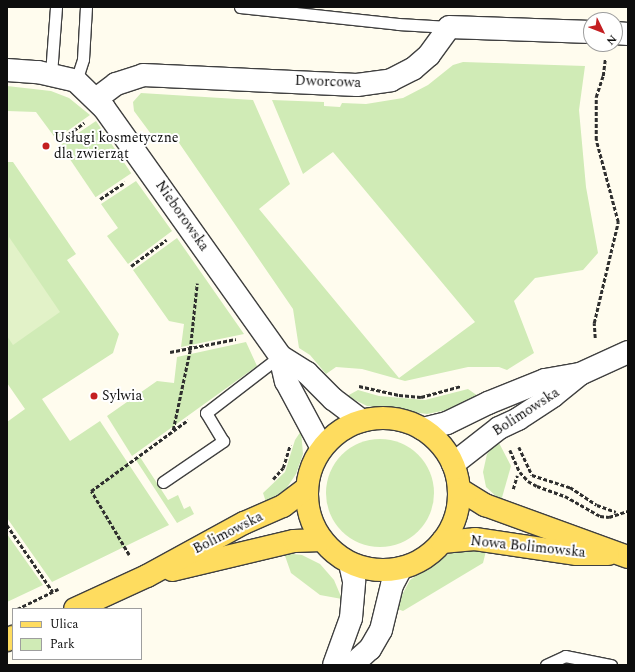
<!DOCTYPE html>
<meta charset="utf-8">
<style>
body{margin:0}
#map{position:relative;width:635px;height:672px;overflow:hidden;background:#fffcee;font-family:Spectral,serif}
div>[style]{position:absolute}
.green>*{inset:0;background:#d0ebb6;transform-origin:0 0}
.round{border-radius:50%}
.pitch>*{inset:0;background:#e2f2c8}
.path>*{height:2.5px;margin-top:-1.25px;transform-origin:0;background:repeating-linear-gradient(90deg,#2f2f2f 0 4px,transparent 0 6px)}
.roads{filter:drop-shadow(1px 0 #404040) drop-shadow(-1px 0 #404040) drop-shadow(0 1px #404040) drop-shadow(0 -1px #404040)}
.service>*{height:11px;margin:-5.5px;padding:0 5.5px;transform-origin:5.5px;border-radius:5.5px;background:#fff}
.minor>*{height:22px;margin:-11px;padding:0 11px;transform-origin:11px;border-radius:11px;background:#fff}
.primary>*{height:22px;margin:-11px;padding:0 11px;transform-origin:11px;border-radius:11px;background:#fedc5f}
.primary>.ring{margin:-11px;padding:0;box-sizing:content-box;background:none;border:22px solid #fedc5f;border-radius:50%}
.dots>*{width:11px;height:11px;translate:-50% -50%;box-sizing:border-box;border:2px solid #fff;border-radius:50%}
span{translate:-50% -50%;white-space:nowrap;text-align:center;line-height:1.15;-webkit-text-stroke:4px #fff;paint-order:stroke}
.street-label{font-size:14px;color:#0d0d0d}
.poi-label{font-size:14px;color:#0d0d0d}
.left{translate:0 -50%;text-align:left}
.frame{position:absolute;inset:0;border:8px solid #0d0d0d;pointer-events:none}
.legend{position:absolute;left:12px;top:608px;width:130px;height:52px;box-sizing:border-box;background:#fff;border:1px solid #9e9e9e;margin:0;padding:5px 7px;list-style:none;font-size:12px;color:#0d0d0d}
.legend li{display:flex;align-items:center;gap:8px;height:20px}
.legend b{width:20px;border:1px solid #9e9e9e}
.north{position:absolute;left:583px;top:12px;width:40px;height:40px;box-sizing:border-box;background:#fff;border:1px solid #9e9e9e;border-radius:50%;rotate:133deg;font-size:11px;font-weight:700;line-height:16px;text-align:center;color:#0d0d0d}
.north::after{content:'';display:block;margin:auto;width:14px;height:18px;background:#c41f22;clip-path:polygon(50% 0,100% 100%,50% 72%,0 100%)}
</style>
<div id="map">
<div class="green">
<div style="clip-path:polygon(463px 62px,585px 66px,579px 110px,586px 187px,598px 253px,583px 270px,535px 278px,514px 301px,534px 353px,507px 370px,499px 367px,468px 367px,405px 381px,362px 369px,336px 367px,326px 374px,310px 355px,299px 348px,293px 309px,175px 137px,154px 138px,134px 111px,133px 102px,141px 93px,253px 100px,290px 184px,259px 209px,399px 378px,475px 322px,333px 152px,303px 174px,272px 100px,324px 102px,324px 106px,340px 107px,342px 103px,366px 104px,403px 98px,428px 85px,453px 65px)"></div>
<div style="clip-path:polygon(7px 86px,51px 91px,69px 98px,90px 115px,56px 139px,36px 112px,7px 111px)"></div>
<div style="left:96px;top:121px;width:63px;height:43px;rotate:56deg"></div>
<div style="clip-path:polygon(7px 162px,13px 162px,76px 254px,67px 260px,119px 334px,113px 353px,42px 399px,70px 441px,100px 421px,169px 525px,52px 582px,7px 518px,7px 422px,25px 409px,7px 383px)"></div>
<div style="clip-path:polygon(136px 181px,172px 231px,128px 264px,107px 236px,118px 228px,101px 204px)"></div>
<div style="clip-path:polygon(177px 238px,244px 334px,181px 347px,184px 324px,169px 321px,133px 270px)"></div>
<div style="clip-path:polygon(246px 342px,257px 366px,132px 456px,107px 416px,157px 381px,174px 383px,177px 357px)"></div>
<div style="clip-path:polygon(468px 389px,478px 396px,447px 410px,427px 414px,367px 406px,347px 396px,358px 390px,379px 396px,425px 400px)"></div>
<div style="clip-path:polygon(301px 431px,303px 454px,296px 474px,286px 489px,266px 502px,263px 493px,285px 472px,295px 440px)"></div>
<div class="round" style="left:326px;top:439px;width:108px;height:108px"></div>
<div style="clip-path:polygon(498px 441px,511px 466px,501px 501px,486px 487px,483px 472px,487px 454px)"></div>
<div style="clip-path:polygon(140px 457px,168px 500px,178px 495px,184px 509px,190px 506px,194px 514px,177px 523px,136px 460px)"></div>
<div style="clip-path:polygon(7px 534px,43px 585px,7px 602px)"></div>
<div style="clip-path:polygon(459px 550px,486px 551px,483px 563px,403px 611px,395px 608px,410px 580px,444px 556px)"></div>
<div style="clip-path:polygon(284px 553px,302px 555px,320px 564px,334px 580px,342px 599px,320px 595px,291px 573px)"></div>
</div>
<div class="pitch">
<div style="clip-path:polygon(9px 237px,60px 312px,13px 345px,7px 336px)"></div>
</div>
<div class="path">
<div style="left:59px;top:141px;width:31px;rotate:-36deg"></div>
<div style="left:100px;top:199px;width:30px;rotate:-34deg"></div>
<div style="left:131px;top:266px;width:44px;rotate:-36.6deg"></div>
<div style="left:595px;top:338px;width:15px;rotate:-94deg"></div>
<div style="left:594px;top:323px;width:104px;rotate:-76.6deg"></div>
<div style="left:618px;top:222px;width:85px;rotate:-105deg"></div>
<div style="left:596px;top:140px;width:43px;rotate:-90deg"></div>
<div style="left:596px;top:97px;width:22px;rotate:-72deg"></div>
<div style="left:603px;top:76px;width:17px;rotate:-83deg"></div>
<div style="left:170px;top:352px;width:67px;rotate:-11.1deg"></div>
<div style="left:359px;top:386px;width:41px;rotate:12.7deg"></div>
<div style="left:399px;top:395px;width:22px;rotate:5deg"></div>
<div style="left:421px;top:397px;width:41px;rotate:-15.4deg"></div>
<div style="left:173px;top:430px;width:82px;rotate:-78deg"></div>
<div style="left:190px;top:350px;width:67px;rotate:-84deg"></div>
<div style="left:519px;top:447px;width:31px;rotate:65deg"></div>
<div style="left:532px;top:475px;width:40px;rotate:18deg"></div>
<div style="left:570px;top:487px;width:32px;rotate:34deg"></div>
<div style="left:597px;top:505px;width:20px;rotate:20deg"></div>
<div style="left:510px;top:450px;width:24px;rotate:66deg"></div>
<div style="left:520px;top:472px;width:12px;rotate:48deg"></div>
<div style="left:528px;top:481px;width:10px;rotate:29deg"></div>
<div style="left:537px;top:486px;width:30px;rotate:20deg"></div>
<div style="left:565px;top:496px;width:40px;rotate:29.7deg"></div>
<div style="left:600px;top:516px;width:9px;rotate:6deg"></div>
<div style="left:609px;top:517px;width:20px;rotate:-18deg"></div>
<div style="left:273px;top:479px;width:15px;rotate:-48deg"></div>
<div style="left:283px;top:468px;width:24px;rotate:-73deg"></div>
<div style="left:513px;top:489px;width:14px;rotate:-73deg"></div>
<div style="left:7px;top:525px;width:81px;rotate:55.5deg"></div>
<div style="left:129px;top:555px;width:74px;rotate:-120.7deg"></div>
<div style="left:91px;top:491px;width:120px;rotate:-36.2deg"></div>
<div style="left:17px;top:609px;width:46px;rotate:-26deg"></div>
</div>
<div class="roads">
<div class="service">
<div style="left:240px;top:7px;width:159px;rotate:6.1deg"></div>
<div style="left:398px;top:24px;width:51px;rotate:3.4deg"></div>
<div style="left:51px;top:74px;width:67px;rotate:-85.7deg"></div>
<div style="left:76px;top:81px;width:23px;rotate:-72deg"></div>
<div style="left:83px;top:59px;width:52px;rotate:-86.7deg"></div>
<div style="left:163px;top:482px;width:73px;rotate:-34.3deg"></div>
<div style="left:223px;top:441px;width:33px;rotate:-121deg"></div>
<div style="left:206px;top:413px;width:93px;rotate:-37.6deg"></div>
<div style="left:546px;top:665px;width:21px;rotate:-25deg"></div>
<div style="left:565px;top:656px;width:47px;rotate:11.1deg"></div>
</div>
<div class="minor">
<div style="left:615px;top:33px;width:13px;rotate:4deg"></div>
<div style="left:7px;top:70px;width:31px;rotate:4deg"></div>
<div style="left:38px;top:72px;width:39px;rotate:13deg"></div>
<div style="left:76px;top:81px;width:39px;rotate:44deg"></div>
<div style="left:104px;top:108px;width:304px;rotate:54.6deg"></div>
<div style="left:280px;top:356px;width:26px;rotate:77deg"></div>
<div style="left:286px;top:381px;width:76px;rotate:61.8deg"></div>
<div style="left:96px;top:99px;width:25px;rotate:-37deg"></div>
<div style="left:116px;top:84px;width:28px;rotate:-18deg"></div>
<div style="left:143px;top:75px;width:214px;rotate:2.7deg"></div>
<div style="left:357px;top:85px;width:34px;rotate:-8deg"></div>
<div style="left:391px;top:80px;width:25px;rotate:-27deg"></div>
<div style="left:413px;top:69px;width:21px;rotate:-41deg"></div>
<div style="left:429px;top:55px;width:34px;rotate:-54deg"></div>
<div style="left:449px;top:27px;width:142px;rotate:2deg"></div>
<div style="left:280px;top:356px;width:32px;rotate:32deg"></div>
<div style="left:307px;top:373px;width:37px;rotate:45deg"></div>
<div style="left:333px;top:399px;width:36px;rotate:37deg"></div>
<div style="left:423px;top:429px;width:25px;rotate:-14deg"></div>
<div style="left:447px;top:423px;width:46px;rotate:-26deg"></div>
<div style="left:488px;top:403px;width:61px;rotate:-22deg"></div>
<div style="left:545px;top:380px;width:36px;rotate:-10deg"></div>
<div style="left:580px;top:374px;width:53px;rotate:-24.6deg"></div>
<div style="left:453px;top:464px;width:58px;rotate:-38deg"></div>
<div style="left:499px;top:428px;width:21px;rotate:-25deg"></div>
<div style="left:518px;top:419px;width:42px;rotate:-33.3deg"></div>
<div style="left:553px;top:396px;width:33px;rotate:-39deg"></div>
<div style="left:334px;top:665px;width:50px;rotate:-70.1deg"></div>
<div style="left:351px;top:618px;width:37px;rotate:-85deg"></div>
<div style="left:354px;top:581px;width:18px;rotate:-103deg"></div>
<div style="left:352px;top:665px;width:24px;rotate:-42deg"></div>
<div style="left:370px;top:649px;width:22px;rotate:-60deg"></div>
<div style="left:381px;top:630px;width:46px;rotate:-76.3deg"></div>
<div style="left:392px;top:585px;width:19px;rotate:-62deg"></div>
</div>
<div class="primary">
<div class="ring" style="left:307px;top:418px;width:130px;height:130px"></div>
<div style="left:459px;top:489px;width:31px;rotate:32deg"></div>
<div style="left:485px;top:505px;width:152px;rotate:20deg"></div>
<div style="left:442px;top:542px;width:33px;rotate:-5deg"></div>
<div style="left:475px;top:539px;width:103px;rotate:8.4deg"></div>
<div style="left:577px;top:554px;width:31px"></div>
<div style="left:172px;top:570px;width:125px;rotate:-13.4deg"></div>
<div style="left:294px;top:541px;width:28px;rotate:-2deg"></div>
<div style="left:75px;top:609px;width:79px;rotate:-24.6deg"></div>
<div style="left:147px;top:576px;width:111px;rotate:-28.7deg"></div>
<div style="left:244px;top:523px;width:43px;rotate:-23.6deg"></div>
<div style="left:283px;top:506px;width:30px;rotate:-37deg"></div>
<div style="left:7px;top:640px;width:7px;rotate:-27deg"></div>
</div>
</div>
<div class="dots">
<div style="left:46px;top:146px;background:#c41f22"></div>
<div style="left:94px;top:396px;background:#c41f22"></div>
</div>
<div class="street-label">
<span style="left:328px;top:82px;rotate:2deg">Dworcowa</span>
<span style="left:182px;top:216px;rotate:55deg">Nieborowska</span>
<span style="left:526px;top:412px;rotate:-33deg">Bolimowska</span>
<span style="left:228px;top:533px;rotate:-27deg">Bolimowska</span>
<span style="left:528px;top:547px;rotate:6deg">Nowa Bolimowska</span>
</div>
<div class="poi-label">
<span class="left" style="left:54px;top:146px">Usługi kosmetyczne<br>dla zwierząt</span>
<span class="left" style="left:102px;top:396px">Sylwia</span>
</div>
<div class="frame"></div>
<ul class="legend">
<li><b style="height:5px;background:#fedc5f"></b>Ulica</li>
<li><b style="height:11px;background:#d0ebb6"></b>Park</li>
</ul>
<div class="north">N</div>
</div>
